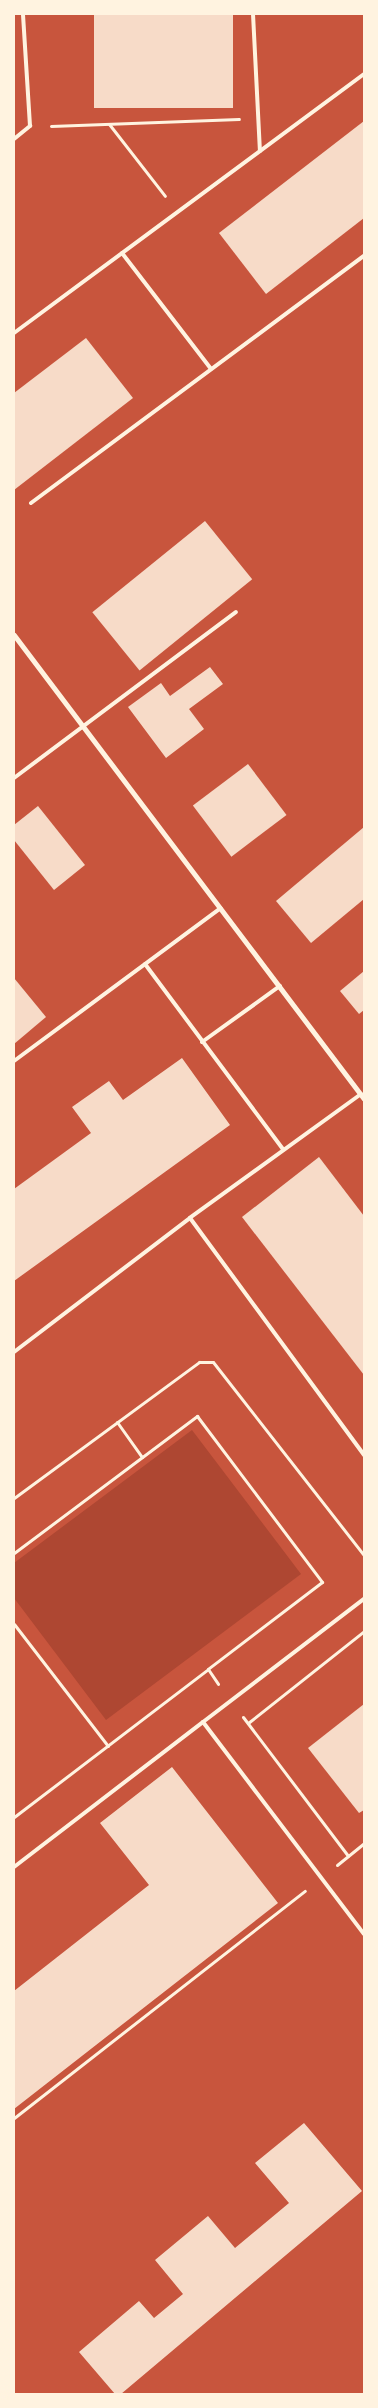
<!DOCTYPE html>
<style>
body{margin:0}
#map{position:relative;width:378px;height:2408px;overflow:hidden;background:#c8553d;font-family:Overpass,sans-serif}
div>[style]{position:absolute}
.green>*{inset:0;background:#ae4732}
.building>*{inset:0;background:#f7dbc8;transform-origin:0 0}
.path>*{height:3px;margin:-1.5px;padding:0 1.5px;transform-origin:1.5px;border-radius:1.5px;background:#fff3e0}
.service>*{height:4px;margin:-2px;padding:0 2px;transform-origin:2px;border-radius:2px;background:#fff3e0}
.minor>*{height:5px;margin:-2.5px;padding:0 2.5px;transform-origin:2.5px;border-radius:2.5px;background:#fff3e0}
span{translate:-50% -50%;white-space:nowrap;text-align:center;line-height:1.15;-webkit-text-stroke:5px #fff3e0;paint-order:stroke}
.frame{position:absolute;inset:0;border:15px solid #fff3e0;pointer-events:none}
</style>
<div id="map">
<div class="green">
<div style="clip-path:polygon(192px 1430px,301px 1574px,106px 1720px,14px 1598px,14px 1563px)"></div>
</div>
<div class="building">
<div style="left:94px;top:14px;width:139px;height:94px"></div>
<div style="clip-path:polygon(364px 121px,364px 218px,266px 294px,219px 233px)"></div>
<div style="clip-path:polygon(86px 338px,133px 398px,14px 490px,14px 393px)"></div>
<div style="left:205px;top:521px;width:75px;height:145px;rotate:51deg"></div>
<div style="clip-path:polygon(210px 667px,223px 684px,189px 709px,204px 729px,166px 758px,128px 707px,161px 683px,170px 696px)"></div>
<div style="left:248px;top:764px;width:64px;height:69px;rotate:53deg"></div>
<div style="clip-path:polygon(38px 806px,85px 865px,54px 890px,14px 840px,14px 825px)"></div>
<div style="clip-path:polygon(364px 827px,364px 899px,311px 943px,276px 901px)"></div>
<div style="clip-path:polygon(364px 971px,364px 1010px,359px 1014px,340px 991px)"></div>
<div style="clip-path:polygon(14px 978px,46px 1017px,14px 1044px)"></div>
<div style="clip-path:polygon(182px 1058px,230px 1125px,14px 1281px,14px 1189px,91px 1133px,72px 1107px,109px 1081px,123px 1100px)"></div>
<div style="clip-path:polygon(319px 1157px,364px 1216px,364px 1375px,242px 1217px)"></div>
<div style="clip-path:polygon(364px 1704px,364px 1810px,359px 1813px,308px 1748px)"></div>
<div style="clip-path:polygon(172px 1767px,278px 1903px,14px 2109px,14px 1991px,149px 1885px,100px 1823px)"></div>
<div style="clip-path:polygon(304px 2123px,362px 2191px,121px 2394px,115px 2394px,79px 2352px,139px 2301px,154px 2318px,183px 2294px,155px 2260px,208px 2216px,235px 2248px,289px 2203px,255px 2163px)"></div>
</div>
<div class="path">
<div style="left:109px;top:124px;width:91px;rotate:52.1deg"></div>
<div style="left:51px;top:126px;width:188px;rotate:-2.1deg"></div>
<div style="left:117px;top:1422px;width:43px;rotate:54.5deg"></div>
<div style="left:14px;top:1498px;width:230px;rotate:-36.3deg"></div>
<div style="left:199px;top:1362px;width:14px"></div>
<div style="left:213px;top:1362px;width:245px;rotate:52deg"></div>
<div style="left:14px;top:1553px;width:229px;rotate:-36.8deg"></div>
<div style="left:197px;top:1416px;width:208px;rotate:53deg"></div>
<div style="left:322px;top:1582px;width:143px;rotate:142.7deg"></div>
<div style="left:208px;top:1669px;width:18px;rotate:56deg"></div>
<div style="left:14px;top:1624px;width:154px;rotate:52.4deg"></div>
<div style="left:243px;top:1717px;width:174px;rotate:52.9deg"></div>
<div style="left:248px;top:1723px;width:148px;rotate:-38.4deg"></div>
<div style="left:14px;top:1817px;width:244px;rotate:-37.3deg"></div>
<div style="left:337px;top:1865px;width:35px;rotate:-39deg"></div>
<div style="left:14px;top:2118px;width:369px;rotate:-38deg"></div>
</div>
<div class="service">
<div style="left:253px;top:14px;width:137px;rotate:87.1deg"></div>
<div style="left:14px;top:139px;width:21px;rotate:-39deg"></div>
<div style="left:30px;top:126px;width:112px;rotate:-93.6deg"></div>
<div style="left:122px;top:253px;width:146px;rotate:52.5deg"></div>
<div style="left:14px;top:333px;width:435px;rotate:-36.5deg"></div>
<div style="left:31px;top:503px;width:415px;rotate:-36.6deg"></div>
<div style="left:14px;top:778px;width:277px;rotate:-36.8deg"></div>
<div style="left:145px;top:964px;width:231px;rotate:53.3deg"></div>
<div style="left:202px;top:1042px;width:96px;rotate:-35.7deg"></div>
<div style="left:14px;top:1061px;width:257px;rotate:-36.5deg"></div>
<div style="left:361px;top:1094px;width:211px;rotate:144.1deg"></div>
<div style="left:190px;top:1218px;width:294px;rotate:53.7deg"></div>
<div style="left:14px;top:1352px;width:221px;rotate:-37.3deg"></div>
<div style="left:203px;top:1722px;width:203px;rotate:-37.4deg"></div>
<div style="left:14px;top:1867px;width:238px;rotate:-37.5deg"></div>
<div style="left:203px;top:1722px;width:266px;rotate:52.8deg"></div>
</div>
<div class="minor">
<div style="left:14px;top:635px;width:581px;rotate:52.97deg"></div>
</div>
<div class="frame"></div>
</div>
